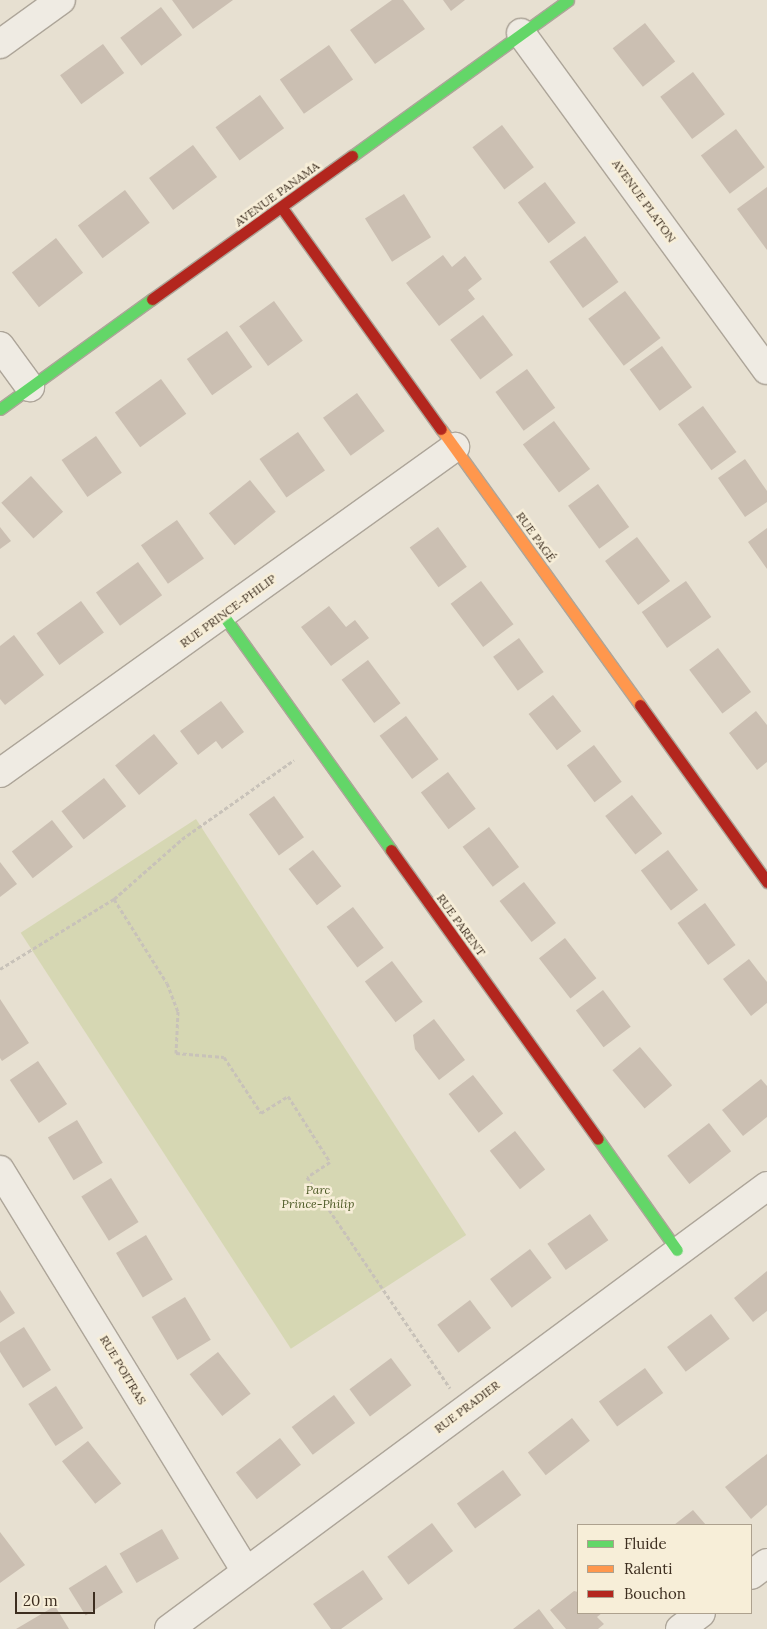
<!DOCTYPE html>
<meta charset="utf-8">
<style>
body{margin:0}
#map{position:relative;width:767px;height:1629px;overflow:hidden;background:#e7e0d1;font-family:Lora,serif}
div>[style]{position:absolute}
.green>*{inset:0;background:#d6d7b3;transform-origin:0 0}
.building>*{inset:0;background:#cbbfb2;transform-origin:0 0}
.path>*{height:3px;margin-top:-1.5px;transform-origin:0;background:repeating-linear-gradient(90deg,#c8c2b9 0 4px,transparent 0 6.5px)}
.roads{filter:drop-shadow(1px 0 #ada599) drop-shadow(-1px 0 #ada599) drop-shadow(0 1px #ada599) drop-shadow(0 -1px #ada599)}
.street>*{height:28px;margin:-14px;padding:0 14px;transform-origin:14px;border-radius:14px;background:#efebe3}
.fast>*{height:11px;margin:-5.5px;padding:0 5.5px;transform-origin:5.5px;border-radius:5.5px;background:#63d668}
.slow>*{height:11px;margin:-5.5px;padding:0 5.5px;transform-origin:5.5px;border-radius:5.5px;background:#ff974d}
.jam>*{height:11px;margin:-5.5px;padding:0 5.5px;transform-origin:5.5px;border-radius:5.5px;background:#b3261e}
span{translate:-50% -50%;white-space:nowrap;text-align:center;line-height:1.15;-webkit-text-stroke:5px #f7eed8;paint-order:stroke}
.street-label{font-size:12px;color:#3d2e20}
.park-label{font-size:12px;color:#4d5a26;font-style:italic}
.legend{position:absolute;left:577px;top:1524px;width:175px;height:90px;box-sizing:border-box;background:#f7eed8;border:1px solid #ada18e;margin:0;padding:6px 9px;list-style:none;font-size:15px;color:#3d2e20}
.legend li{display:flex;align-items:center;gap:10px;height:25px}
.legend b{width:25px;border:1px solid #ada18e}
.scale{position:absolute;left:15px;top:1592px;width:80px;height:22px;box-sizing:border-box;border:2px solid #3d2e20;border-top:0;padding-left:6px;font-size:15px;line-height:18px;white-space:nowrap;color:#3d2e20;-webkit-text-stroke:4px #f7eed8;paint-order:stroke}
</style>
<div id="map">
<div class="green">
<div style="left:196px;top:819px;width:496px;height:209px;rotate:57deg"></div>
</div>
<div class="building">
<div style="clip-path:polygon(172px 0,233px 0,193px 29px)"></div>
<div style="clip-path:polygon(392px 0,403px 0,425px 29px,375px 64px,350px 30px)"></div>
<div style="clip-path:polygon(443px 0,465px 0,451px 11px)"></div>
<div style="left:161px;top:7px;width:35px;height:51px;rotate:53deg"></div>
<div style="left:645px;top:23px;width:49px;height:41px;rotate:52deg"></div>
<div style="left:103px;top:44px;width:36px;height:53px;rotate:54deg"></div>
<div style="left:329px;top:45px;width:42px;height:60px;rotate:55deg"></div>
<div style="left:693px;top:72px;width:53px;height:41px;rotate:53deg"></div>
<div style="left:260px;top:95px;width:41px;height:55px;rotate:54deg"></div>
<div style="left:502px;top:125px;width:53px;height:37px;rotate:53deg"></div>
<div style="left:736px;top:129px;width:48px;height:44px;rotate:53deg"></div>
<div style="left:193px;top:145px;width:40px;height:55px;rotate:53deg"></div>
<div style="left:545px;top:182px;width:51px;height:34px;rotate:53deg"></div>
<div style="clip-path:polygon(767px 187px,767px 250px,737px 209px)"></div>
<div style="left:125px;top:190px;width:41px;height:59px;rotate:53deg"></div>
<div style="left:404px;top:194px;width:51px;height:46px;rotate:58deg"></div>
<div style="left:585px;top:236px;width:57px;height:44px;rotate:54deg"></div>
<div style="left:56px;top:238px;width:44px;height:56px;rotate:52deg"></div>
<div style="clip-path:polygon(443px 255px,452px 267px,465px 256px,482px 279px,468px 290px,475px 299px,439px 326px,406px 283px)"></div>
<div style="left:625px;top:291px;width:59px;height:46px;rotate:53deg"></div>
<div style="left:274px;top:301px;width:49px;height:43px;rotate:54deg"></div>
<div style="left:483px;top:315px;width:50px;height:41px;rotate:53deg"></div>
<div style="left:227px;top:331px;width:44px;height:49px;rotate:55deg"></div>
<div style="left:662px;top:346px;width:51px;height:40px;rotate:54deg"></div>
<div style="left:527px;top:369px;width:48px;height:39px;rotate:54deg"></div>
<div style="left:161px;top:379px;width:43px;height:57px;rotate:54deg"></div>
<div style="left:357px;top:393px;width:47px;height:42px;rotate:54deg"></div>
<div style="left:703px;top:406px;width:57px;height:31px;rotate:54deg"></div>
<div style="left:554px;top:421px;width:60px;height:39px;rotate:53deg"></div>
<div style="left:298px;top:432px;width:47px;height:47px;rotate:55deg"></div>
<div style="left:96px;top:436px;width:45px;height:42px;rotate:55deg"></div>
<div style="clip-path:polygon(745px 459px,767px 491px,767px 502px,745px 517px,718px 478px)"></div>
<div style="left:31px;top:476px;width:48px;height:40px;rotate:48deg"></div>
<div style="left:250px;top:480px;width:41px;height:53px;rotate:51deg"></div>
<div style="left:598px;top:484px;width:53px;height:37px;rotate:54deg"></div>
<div style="left:177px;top:520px;width:47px;height:44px;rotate:55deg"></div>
<div style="clip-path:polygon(0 527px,11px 541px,0 549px)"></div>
<div style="left:438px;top:527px;width:49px;height:35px;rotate:54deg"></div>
<div style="clip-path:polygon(767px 528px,767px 569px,748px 542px)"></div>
<div style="left:637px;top:537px;width:55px;height:40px;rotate:53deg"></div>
<div style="left:138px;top:562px;width:41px;height:52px;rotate:54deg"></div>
<div style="left:481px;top:581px;width:54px;height:38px;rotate:53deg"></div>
<div style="left:686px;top:581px;width:44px;height:54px;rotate:55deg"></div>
<div style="left:81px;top:601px;width:39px;height:55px;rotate:54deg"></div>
<div style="clip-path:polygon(329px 606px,346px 627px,355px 620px,369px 638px,331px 666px,301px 627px)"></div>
<div style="clip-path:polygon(14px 635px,44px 675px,5px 705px,0 699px,0 646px)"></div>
<div style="left:519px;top:638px;width:42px;height:32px;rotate:54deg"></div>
<div style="left:718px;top:648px;width:55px;height:36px;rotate:53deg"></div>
<div style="left:368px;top:660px;width:54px;height:33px;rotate:53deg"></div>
<div style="left:553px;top:695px;width:46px;height:31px;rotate:52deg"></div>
<div style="clip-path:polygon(221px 701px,244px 732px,222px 749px,216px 741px,198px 755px,180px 731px)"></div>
<div style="clip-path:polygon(756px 711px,767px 725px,767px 762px,757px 770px,729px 733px)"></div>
<div style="left:406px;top:716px;width:54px;height:33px;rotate:53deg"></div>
<div style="left:154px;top:734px;width:38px;height:50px;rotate:51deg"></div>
<div style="left:594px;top:745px;width:46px;height:34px;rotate:53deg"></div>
<div style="left:448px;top:772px;width:46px;height:34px;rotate:53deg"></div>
<div style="left:104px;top:778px;width:36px;height:54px;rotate:52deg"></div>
<div style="left:632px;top:795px;width:49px;height:34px;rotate:52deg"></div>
<div style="left:274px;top:796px;width:51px;height:31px;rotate:54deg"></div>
<div style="left:52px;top:820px;width:34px;height:51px;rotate:52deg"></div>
<div style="left:489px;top:827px;width:50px;height:33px;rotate:53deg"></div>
<div style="left:313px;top:850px;width:46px;height:31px;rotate:52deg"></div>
<div style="left:668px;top:850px;width:50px;height:34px;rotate:53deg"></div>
<div style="clip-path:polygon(0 862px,17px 884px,0 897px)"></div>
<div style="left:524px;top:882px;width:52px;height:31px;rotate:52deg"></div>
<div style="left:705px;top:903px;width:52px;height:34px;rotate:54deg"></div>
<div style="left:353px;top:907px;width:51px;height:33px;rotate:53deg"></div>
<div style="left:565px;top:938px;width:51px;height:33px;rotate:52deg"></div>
<div style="clip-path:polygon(749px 959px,767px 982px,767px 1003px,751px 1016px,723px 979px)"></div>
<div style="left:392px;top:961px;width:51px;height:34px;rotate:53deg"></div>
<div style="left:603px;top:990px;width:46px;height:34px;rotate:53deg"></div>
<div style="clip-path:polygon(0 999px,29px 1043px,2px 1061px,0 1058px)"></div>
<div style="clip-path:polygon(434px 1019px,465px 1060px,439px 1080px,415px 1049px,413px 1035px)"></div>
<div style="left:640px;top:1047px;width:50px;height:36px;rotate:50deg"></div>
<div style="left:38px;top:1061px;width:52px;height:34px;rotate:56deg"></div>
<div style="left:473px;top:1075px;width:49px;height:31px;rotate:52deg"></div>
<div style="clip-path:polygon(761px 1079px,767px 1086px,767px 1117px,743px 1136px,722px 1110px)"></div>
<div style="left:77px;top:1120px;width:50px;height:34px;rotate:59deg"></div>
<div style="left:709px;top:1123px;width:36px;height:53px;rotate:52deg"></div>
<div style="left:515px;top:1131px;width:49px;height:32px;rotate:52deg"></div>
<div style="left:111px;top:1178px;width:52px;height:35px;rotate:58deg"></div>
<div style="left:590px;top:1214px;width:32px;height:52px;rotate:55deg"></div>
<div style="left:146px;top:1235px;width:52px;height:35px;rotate:59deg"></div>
<div style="left:530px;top:1249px;width:36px;height:50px;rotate:53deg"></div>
<div style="clip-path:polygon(767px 1271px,767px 1311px,753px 1322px,734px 1298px)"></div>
<div style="clip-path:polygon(0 1290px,15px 1313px,0 1323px)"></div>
<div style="left:185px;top:1297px;width:50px;height:39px;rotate:59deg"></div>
<div style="left:470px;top:1300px;width:35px;height:41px;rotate:53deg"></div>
<div style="left:711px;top:1314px;width:31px;height:55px;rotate:53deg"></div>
<div style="clip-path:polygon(24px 1327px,51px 1370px,23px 1388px,0 1352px,0 1342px)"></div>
<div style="left:218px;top:1352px;width:53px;height:36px;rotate:52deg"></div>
<div style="left:391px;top:1358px;width:34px;height:52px;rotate:53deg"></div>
<div style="left:645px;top:1368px;width:31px;height:57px;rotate:54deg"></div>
<div style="left:56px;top:1386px;width:50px;height:33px;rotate:57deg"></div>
<div style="left:334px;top:1395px;width:35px;height:53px;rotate:53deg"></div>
<div style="left:572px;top:1418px;width:29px;height:56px;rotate:52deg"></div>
<div style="left:280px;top:1438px;width:34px;height:56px;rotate:52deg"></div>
<div style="left:88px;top:1441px;width:54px;height:33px;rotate:52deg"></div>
<div style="clip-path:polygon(767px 1454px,767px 1505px,751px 1519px,725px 1487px)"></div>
<div style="left:503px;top:1470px;width:31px;height:57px;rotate:54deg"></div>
<div style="clip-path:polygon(693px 1510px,706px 1525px,674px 1525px)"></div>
<div style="left:432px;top:1523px;width:35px;height:56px;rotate:53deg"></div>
<div style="left:162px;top:1529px;width:34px;height:49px;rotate:60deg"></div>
<div style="clip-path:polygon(0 1532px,25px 1565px,0 1583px)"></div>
<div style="left:106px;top:1565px;width:32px;height:44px;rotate:58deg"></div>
<div style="clip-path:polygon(363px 1570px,383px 1599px,341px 1629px,331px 1629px,313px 1604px)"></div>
<div style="clip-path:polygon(574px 1591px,578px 1592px,578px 1613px,602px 1613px,597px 1617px,604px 1624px,598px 1629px,566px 1629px,550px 1610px)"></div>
<div style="clip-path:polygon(55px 1606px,69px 1629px,16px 1629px)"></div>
<div style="clip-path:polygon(539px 1609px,554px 1629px,513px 1629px)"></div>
</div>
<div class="path">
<div style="left:114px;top:899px;width:99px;rotate:57.8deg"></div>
<div style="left:167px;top:983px;width:30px;rotate:69deg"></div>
<div style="left:178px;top:1011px;width:42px;rotate:92.7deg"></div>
<div style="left:176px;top:1053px;width:48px;rotate:4.8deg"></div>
<div style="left:224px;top:1057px;width:67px;rotate:56.5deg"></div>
<div style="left:261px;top:1113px;width:32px;rotate:-32deg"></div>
<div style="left:288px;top:1096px;width:78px;rotate:57.5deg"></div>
<div style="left:330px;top:1162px;width:27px;rotate:147deg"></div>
<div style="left:307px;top:1177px;width:255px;rotate:55.9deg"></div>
<div style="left:0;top:969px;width:134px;rotate:-31.6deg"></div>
<div style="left:114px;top:899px;width:91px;rotate:-41.4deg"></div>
<div style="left:182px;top:839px;width:137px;rotate:-35.2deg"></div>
</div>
<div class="roads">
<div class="street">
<div style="left:521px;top:33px;width:417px;rotate:53.9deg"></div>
<div style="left:0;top:44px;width:75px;rotate:-35.8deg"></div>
<div style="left:0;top:346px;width:51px;rotate:53.8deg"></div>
<div style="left:0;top:773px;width:560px;rotate:-35.62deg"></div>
<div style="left:0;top:1170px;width:470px;rotate:58.5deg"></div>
<div style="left:751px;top:1575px;width:20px;rotate:-37deg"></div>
<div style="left:169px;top:1629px;width:744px;rotate:-36.53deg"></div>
<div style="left:680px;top:1629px;width:26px;rotate:-37deg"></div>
</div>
<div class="fast">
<div style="left:352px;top:156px;width:266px;rotate:-35.8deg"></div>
<div style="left:0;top:409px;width:188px;rotate:-35.9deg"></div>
<div style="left:223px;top:615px;width:289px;rotate:54.4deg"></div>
<div style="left:598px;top:1139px;width:136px;rotate:54.6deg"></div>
</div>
<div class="slow">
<div style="left:441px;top:429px;width:340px;rotate:54.2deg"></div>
</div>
<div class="jam">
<div style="left:282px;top:208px;width:272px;rotate:54.3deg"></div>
<div style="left:152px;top:299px;width:246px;rotate:-35.6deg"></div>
<div style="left:640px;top:705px;width:218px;rotate:54.3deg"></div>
<div style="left:391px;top:850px;width:355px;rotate:54.4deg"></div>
</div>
</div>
<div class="street-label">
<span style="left:277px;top:194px;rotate:-36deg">AVENUE PANAMA</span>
<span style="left:644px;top:201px;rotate:54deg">AVENUE PLATON</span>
<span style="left:536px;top:537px;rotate:54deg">RUE PAGÉ</span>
<span style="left:228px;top:611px;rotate:-36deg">RUE PRINCE-PHILIP</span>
<span style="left:461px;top:925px;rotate:54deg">RUE PARENT</span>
<span style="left:123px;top:1370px;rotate:59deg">RUE POITRAS</span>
<span style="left:467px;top:1407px;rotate:-37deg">RUE PRADIER</span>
</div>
<div class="park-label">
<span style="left:318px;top:1197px">Parc<br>Prince-Philip</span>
</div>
<ul class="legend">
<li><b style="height:6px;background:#63d668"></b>Fluide</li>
<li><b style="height:6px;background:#ff974d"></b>Ralenti</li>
<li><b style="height:6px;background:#b3261e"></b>Bouchon</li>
</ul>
<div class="scale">20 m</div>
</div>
